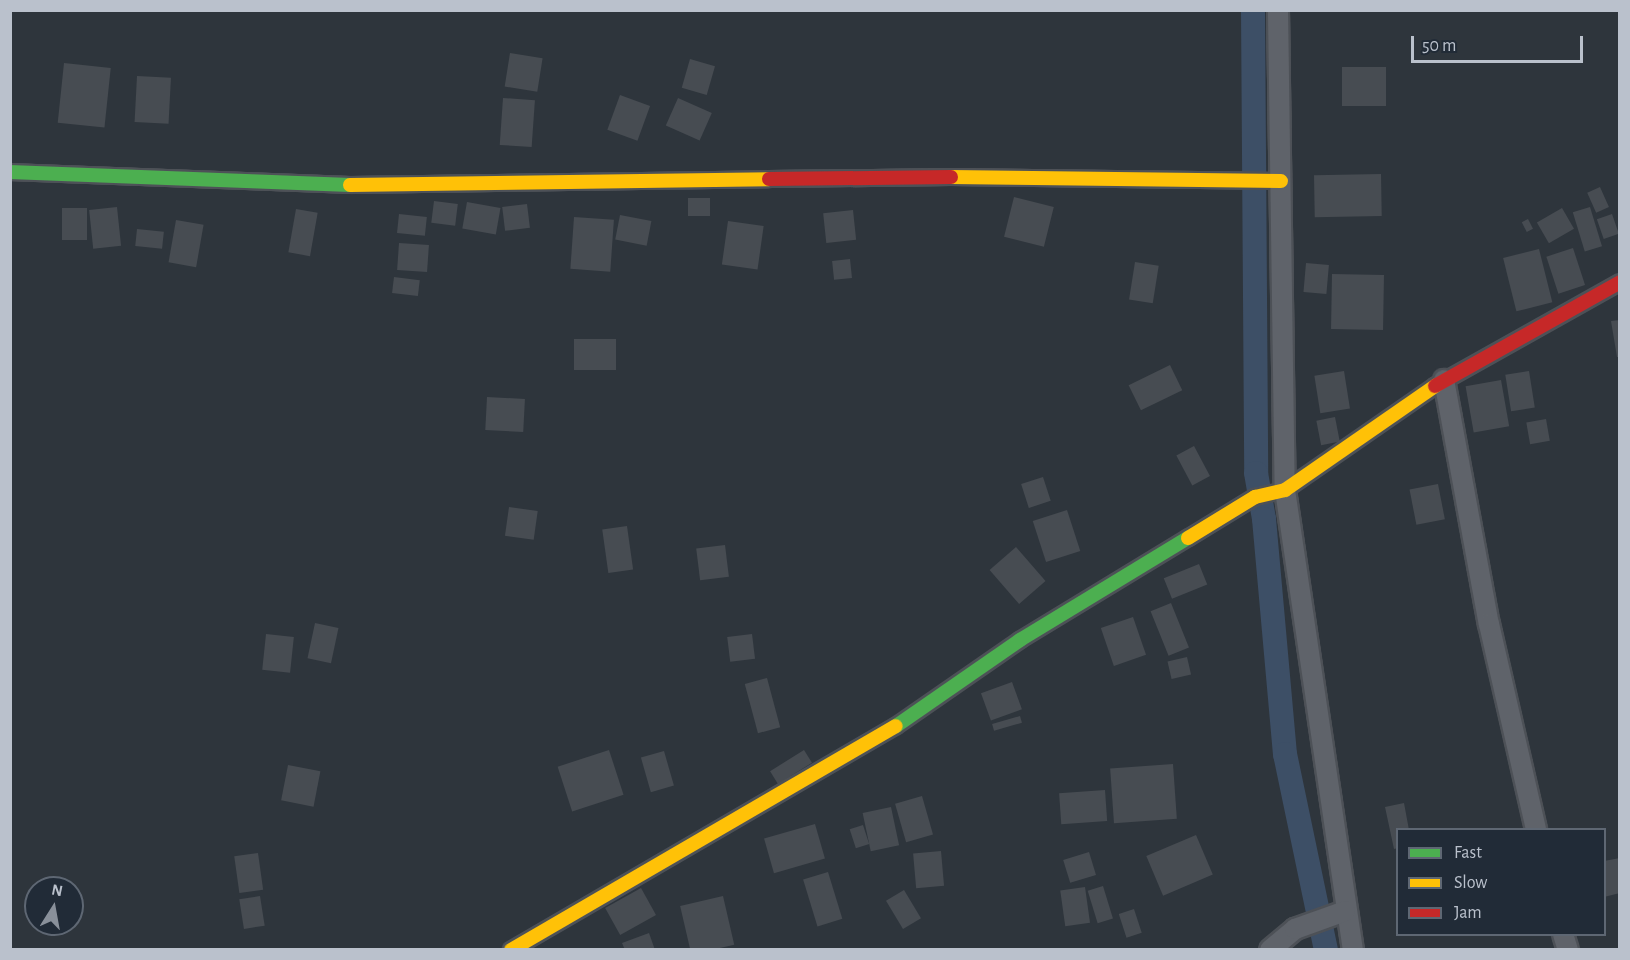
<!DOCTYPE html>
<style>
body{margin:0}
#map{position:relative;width:1630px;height:960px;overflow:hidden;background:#2e353c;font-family:"Alegreya Sans",sans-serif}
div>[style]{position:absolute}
.canal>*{height:24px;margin:-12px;padding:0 12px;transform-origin:12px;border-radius:12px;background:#3d4f66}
.building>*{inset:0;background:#474c52;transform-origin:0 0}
.roads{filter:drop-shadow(2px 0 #4d5157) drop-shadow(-2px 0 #4d5157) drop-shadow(0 2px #4d5157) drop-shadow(0 -2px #4d5157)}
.street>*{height:20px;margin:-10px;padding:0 10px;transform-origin:10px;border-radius:10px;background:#5f636a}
.fast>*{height:14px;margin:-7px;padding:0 7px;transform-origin:7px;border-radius:7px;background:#4caf50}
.slow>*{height:14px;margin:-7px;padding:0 7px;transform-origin:7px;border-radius:7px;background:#ffc107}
.jam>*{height:14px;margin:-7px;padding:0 7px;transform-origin:7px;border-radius:7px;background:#c62828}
span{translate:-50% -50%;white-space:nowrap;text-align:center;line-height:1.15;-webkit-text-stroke:5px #212b37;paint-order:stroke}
.frame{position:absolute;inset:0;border:12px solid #bac1cc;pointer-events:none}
.legend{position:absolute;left:1396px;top:828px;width:210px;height:108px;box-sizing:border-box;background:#212b37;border:2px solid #5e6773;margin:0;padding:8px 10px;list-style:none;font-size:18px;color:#bac1cc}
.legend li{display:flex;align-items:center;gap:12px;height:30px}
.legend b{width:30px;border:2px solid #5e6773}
.north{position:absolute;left:24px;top:876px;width:60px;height:60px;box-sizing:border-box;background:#212b37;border:2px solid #5e6773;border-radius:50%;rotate:11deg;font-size:16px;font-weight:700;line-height:24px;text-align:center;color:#bac1cc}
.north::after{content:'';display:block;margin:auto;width:21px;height:27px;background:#89909a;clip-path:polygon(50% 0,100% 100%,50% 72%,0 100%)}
.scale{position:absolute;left:1411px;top:36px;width:172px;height:27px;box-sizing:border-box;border:3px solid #bac1cc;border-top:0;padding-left:8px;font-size:18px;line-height:21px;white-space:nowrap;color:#bac1cc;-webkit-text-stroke:4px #212b37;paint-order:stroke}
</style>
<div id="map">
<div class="canal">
<div style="left:1253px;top:10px;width:463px;rotate:89.6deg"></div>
<div style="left:1256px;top:473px;width:47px;rotate:80.1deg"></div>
<div style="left:1264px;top:519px;width:236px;rotate:84.9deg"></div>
<div style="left:1285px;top:754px;width:200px;rotate:78.2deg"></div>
</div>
<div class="building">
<div style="left:510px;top:53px;width:33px;height:34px;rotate:9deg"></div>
<div style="left:690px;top:59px;width:26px;height:30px;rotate:16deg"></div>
<div style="left:64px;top:63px;width:47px;height:60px;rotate:6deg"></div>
<div style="left:1342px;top:67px;width:44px;height:39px"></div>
<div style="left:137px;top:76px;width:34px;height:46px;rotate:3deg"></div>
<div style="left:620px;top:95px;width:32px;height:37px;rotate:20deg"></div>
<div style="left:503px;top:98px;width:32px;height:47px;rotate:4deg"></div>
<div style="left:678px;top:98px;width:37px;height:30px;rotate:24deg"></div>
<div style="left:1381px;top:174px;width:42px;height:67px;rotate:89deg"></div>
<div style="left:1600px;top:187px;width:22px;height:14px;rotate:66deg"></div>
<div style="left:1014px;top:197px;width:41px;height:41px;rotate:14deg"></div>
<div style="left:688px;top:198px;width:22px;height:18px"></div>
<div style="left:434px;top:201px;width:24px;height:22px;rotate:7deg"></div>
<div style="left:467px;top:202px;width:34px;height:27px;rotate:10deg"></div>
<div style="left:527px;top:204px;width:24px;height:25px;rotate:83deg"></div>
<div style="left:117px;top:207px;width:39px;height:28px;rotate:84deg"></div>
<div style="left:1590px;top:207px;width:41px;height:18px;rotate:73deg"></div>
<div style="left:62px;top:208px;width:25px;height:32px"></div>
<div style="left:1562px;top:208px;width:24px;height:29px;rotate:60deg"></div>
<div style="left:296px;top:209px;width:22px;height:44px;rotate:10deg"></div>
<div style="left:853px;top:210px;width:30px;height:30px;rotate:84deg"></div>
<div style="left:399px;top:214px;width:28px;height:19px;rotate:6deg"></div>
<div style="left:1612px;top:214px;width:21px;height:16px;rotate:71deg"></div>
<div style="left:620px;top:215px;width:32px;height:25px;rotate:11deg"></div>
<div style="left:574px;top:217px;width:40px;height:52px;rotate:4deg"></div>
<div style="left:1528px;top:219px;width:11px;height:7px;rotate:63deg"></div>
<div style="left:176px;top:220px;width:28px;height:43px;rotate:10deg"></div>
<div style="left:728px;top:221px;width:36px;height:44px;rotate:8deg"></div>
<div style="left:137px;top:229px;width:27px;height:17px;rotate:6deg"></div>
<div style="left:399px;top:243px;width:30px;height:27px;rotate:4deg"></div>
<div style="left:1573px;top:248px;width:39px;height:28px;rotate:72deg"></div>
<div style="left:1539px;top:249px;width:55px;height:37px;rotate:76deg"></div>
<div style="left:850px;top:259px;width:19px;height:18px;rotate:84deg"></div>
<div style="left:1135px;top:262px;width:24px;height:38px;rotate:9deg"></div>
<div style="left:1306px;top:263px;width:23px;height:29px;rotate:5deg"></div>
<div style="left:1332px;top:274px;width:52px;height:55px;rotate:1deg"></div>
<div style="left:394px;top:277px;width:26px;height:16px;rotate:7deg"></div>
<div style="clip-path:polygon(1620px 320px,1620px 357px,1617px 357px,1611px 321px)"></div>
<div style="left:574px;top:339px;width:42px;height:31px"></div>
<div style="left:1170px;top:365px;width:28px;height:46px;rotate:64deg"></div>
<div style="left:1344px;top:371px;width:38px;height:30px;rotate:81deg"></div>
<div style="left:1529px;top:371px;width:37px;height:24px;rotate:81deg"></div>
<div style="left:1501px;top:380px;width:47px;height:36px;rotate:80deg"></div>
<div style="left:487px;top:397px;width:38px;height:33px;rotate:3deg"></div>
<div style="left:1335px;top:417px;width:25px;height:19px;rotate:79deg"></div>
<div style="left:1546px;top:419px;width:22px;height:20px;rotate:80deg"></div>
<div style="left:1194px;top:446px;width:34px;height:20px;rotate:62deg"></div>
<div style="left:1043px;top:477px;width:25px;height:23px;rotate:72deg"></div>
<div style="left:1438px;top:484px;width:36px;height:29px;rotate:79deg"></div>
<div style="left:509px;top:507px;width:29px;height:29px;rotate:8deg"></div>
<div style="left:1067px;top:510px;width:43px;height:36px;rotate:72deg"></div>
<div style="left:627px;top:526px;width:44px;height:25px;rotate:82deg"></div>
<div style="left:725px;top:545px;width:32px;height:29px;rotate:83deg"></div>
<div style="left:1016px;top:547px;width:45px;height:35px;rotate:49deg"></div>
<div style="left:1199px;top:564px;width:22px;height:38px;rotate:68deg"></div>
<div style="left:1171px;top:603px;width:48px;height:22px;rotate:68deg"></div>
<div style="left:1133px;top:617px;width:40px;height:34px;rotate:71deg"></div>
<div style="left:315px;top:623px;width:24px;height:36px;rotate:12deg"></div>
<div style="left:266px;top:634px;width:28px;height:36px;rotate:6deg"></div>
<div style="left:752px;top:634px;width:25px;height:25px;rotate:83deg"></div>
<div style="left:1187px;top:657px;width:18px;height:20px;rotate:77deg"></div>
<div style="left:767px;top:678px;width:51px;height:23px;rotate:75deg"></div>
<div style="left:1012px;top:682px;width:29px;height:33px;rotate:70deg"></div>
<div style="left:1020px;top:716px;width:7px;height:29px;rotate:74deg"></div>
<div style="left:609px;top:750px;width:47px;height:54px;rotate:72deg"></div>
<div style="left:804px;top:750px;width:15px;height:40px;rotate:58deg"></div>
<div style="left:664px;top:751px;width:36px;height:24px;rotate:74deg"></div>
<div style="left:1173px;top:764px;width:55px;height:63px;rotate:86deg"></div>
<div style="left:288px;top:765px;width:33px;height:36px;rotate:11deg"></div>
<div style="left:1105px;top:790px;width:31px;height:46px;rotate:86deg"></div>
<div style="left:922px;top:796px;width:40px;height:28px;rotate:74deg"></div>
<div style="clip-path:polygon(1404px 803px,1409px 830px,1398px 830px,1398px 848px,1394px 849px,1385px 807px)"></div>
<div style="left:891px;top:807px;width:39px;height:29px;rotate:78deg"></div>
<div style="left:815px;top:824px;width:36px;height:53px;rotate:74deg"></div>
<div style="left:863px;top:825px;width:20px;height:14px;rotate:72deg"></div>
<div style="left:1196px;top:835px;width:43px;height:54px;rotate:67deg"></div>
<div style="left:941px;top:851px;width:35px;height:28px;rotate:85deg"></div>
<div style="left:1089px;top:852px;width:24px;height:27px;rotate:73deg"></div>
<div style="left:258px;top:853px;width:37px;height:24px;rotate:82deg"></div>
<div style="clip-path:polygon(1620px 858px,1620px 893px,1604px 897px,1604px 861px)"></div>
<div style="left:828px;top:872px;width:49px;height:26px;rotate:73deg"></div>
<div style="left:1103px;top:886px;width:34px;height:16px;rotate:73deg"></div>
<div style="left:1085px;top:887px;width:36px;height:25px;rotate:82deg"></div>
<div style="left:641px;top:888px;width:31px;height:41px;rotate:61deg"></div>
<div style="left:904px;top:890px;width:33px;height:21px;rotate:59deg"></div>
<div style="left:260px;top:896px;width:30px;height:21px;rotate:81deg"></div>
<div style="left:723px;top:896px;width:50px;height:44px;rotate:77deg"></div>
<div style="left:1134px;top:909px;width:25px;height:16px;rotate:72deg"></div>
<div style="clip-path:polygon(649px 933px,655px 950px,625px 950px,622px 943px)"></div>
</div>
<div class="roads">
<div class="street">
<div style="left:1278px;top:10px;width:480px;rotate:89.2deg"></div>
<div style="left:1285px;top:490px;width:465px;rotate:81.6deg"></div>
<div style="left:1444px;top:380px;width:248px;rotate:79.6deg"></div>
<div style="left:1489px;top:624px;width:211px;rotate:77.1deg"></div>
<div style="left:1563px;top:934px;width:17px;rotate:73deg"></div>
<div style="left:1270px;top:950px;width:33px;rotate:-40deg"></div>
<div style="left:1295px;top:929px;width:53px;rotate:-19.8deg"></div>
</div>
<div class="fast">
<div style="left:10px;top:172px;width:340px;rotate:2.2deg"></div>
<div style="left:896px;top:726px;width:151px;rotate:-34.7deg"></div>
<div style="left:1020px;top:640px;width:197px;rotate:-31.3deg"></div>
</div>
<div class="slow">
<div style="left:951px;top:177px;width:330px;rotate:0.7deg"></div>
<div style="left:350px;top:185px;width:419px;rotate:-0.8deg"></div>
<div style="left:1188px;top:538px;width:79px;rotate:-31.5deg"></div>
<div style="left:1255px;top:497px;width:31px;rotate:-13deg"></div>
<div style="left:1285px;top:490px;width:183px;rotate:-34.7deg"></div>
<div style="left:511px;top:950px;width:445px;rotate:-30.2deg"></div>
</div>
<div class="jam">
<div style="left:769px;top:179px;width:182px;rotate:-0.6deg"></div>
<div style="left:1435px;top:386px;width:212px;rotate:-29.3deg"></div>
</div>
</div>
<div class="frame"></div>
<ul class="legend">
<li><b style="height:8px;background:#4caf50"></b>Fast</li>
<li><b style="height:8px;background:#ffc107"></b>Slow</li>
<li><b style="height:8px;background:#c62828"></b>Jam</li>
</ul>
<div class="north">N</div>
<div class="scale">50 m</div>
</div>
